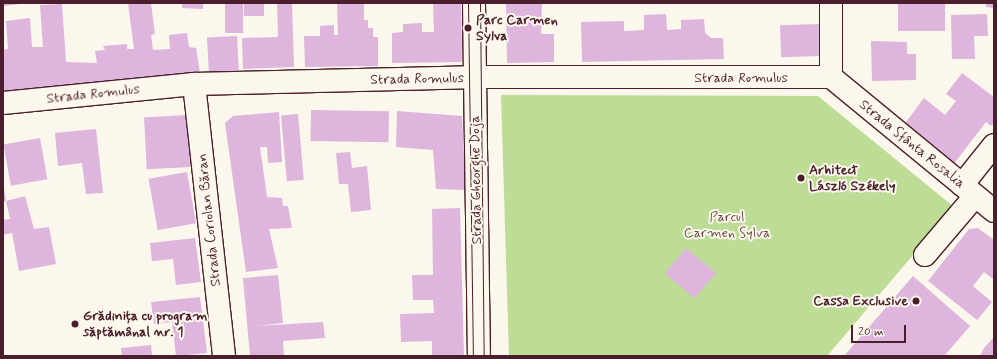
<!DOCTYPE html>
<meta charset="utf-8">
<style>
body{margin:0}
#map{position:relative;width:997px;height:359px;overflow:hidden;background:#fbf7ec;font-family:Mynerve,sans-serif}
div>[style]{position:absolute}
.green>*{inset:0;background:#bddc95}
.building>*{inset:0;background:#ddb5dd;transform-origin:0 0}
.roads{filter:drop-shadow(1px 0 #4a1f2b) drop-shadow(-1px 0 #4a1f2b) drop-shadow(0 1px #4a1f2b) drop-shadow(0 -1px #4a1f2b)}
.minor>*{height:22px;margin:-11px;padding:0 11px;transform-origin:11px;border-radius:11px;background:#fbf7ec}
.tram>*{height:1px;margin:-0.5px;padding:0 0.5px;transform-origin:0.5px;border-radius:0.5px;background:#4a1f2b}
.dots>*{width:11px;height:11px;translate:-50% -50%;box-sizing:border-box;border:2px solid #fbf7ec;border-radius:50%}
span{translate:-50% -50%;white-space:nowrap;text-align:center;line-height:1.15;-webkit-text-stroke:4px #fbf7ec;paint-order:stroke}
.poi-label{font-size:14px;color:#4a1f2b;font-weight:700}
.left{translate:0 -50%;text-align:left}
.right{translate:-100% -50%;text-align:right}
.street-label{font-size:14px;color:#4a1f2b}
.park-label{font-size:14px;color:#674e46}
.frame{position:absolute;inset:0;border:4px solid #4a1f2b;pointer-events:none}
.scale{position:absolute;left:851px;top:325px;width:55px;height:18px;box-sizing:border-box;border:2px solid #4a1f2b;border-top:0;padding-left:5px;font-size:12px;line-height:14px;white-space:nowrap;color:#4a1f2b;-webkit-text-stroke:3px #fbf7ec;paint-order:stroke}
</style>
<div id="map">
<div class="green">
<div style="clip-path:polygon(501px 95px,818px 96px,954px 207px,827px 356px,509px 356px)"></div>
</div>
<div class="building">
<div style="clip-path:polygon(3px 3px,19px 3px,20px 4px,3px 6px)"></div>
<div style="clip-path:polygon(128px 3px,151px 3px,155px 34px,151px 35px,153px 50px,170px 49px,169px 35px,187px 33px,189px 47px,196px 48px,200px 73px,3px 91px,3px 50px,8px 49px,6px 21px,30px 18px,32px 47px,43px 47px,40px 5px,62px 4px,66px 62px,97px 63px,95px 51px,105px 50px,103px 46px,127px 44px,127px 49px,134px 49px)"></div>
<div style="clip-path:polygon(182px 3px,203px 3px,203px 9px,182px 8px)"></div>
<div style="left:225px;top:3px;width:18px;height:30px"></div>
<div style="left:244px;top:3px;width:20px;height:13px"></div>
<div style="clip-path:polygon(277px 3px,292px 3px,294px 67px,243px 69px,242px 38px,278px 37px)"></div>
<div style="clip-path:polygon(337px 3px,364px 3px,364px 20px,368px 20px,368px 28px,373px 28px,373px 37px,378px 37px,378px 66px,305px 67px,304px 36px,320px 36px,320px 26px,334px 25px,334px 35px,338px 35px)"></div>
<div style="clip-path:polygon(506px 3px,542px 3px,541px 34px,554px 34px,554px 62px,507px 63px)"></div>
<div style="left:898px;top:3px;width:47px;height:28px"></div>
<div style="clip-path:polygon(986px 3px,994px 3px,994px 8px,986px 7px)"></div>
<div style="clip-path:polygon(433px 4px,461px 4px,462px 62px,392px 63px,392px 33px,403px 32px,403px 24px,422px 23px,422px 32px,434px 32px)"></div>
<div style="clip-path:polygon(666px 14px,667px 30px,681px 29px,681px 20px,704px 19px,705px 33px,711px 38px,723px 38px,724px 59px,582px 62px,581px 22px,624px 21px,624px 31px,644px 30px,644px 15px)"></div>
<div style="clip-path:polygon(987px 14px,988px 36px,974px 36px,975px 59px,952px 59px,951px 15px)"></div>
<div style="left:819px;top:24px;width:32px;height:39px;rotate:88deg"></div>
<div style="left:237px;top:36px;width:39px;height:30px;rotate:87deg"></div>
<div style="clip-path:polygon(871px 41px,907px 42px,907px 54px,916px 54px,916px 80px,872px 81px)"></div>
<div style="clip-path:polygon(962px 73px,994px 97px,994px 123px,991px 126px,986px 122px,953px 165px,903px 126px,924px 98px,945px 115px,956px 101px,946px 94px)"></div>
<div style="left:311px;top:110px;width:78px;height:31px;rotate:1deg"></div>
<div style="clip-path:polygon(397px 111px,462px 116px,466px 190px,436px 189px,433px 150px,396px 147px)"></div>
<div style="clip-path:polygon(279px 112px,282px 162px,268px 163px,267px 147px,260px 147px,267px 197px,282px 198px,283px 206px,288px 206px,292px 228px,269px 229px,278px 268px,246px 272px,225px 123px,233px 116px)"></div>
<div style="left:298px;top:114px;width:66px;height:17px;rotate:85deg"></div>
<div style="left:188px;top:115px;width:52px;height:44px;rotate:87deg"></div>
<div style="clip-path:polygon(96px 129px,103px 193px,86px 194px,82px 163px,58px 166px,55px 133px)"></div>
<div style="left:40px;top:138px;width:42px;height:37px;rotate:80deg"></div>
<div style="clip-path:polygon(350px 152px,352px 168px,367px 166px,371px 210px,351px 212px,348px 184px,339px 184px,336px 153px)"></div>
<div style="left:187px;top:172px;width:52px;height:39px;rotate:80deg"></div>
<div style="clip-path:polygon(3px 187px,4px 187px,6px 201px,3px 201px)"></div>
<div style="clip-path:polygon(25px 196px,34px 229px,49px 227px,56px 264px,19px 271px,12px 233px,3px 235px,3px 220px,10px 219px,6px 201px)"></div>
<div style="clip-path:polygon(460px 208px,464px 356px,432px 356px,432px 341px,401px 342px,400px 314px,434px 313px,433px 300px,413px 300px,412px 275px,433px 275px,432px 209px)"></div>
<div style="clip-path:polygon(978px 228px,994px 240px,994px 280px,984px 272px,973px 286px,992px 302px,977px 320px,928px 281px,969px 229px)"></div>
<div style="clip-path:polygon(195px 238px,201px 282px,176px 285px,173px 259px,152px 261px,150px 243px)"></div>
<div style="left:686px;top:248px;width:39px;height:33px;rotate:40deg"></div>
<div style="clip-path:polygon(278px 275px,283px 323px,257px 326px,323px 322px,325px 338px,283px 341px,284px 356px,250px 356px,243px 278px)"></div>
<div style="clip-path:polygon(913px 276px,970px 326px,944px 356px,844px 356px)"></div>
<div style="clip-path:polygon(200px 297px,207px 353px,176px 356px,172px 322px,154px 324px,151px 302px)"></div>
<div style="clip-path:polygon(994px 337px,994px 356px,980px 356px,984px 348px)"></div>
<div style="clip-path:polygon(151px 345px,152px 356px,122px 356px,121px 348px)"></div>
</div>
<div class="roads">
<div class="minor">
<div style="left:474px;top:3px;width:353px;rotate:89.2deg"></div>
<div style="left:831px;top:3px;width:74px;rotate:90deg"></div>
<div style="left:831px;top:77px;width:211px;rotate:39.4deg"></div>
<div style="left:194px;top:84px;width:274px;rotate:83.7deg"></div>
<div style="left:3px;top:103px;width:192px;rotate:-5.7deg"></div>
<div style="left:194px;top:84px;width:287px;rotate:-1.4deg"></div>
<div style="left:481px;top:77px;width:350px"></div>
<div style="left:962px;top:185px;width:51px;rotate:-51.3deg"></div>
<div style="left:925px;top:255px;width:77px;rotate:-49.7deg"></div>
</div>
</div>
<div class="tram">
<div style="left:468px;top:3px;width:353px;rotate:89.2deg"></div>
<div style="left:480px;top:3px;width:353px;rotate:89.4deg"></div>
</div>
<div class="dots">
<div style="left:468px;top:28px;background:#4a1f2b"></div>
<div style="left:801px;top:178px;background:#4a1f2b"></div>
<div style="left:916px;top:301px;background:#4a1f2b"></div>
<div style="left:75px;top:324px;background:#4a1f2b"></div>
</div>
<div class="poi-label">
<span class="left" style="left:476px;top:28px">Parc Carmen<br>Sylva</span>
<span class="left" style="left:809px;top:178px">Arhitect<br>László Székely</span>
<span class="right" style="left:908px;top:301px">Cassa Exclusive</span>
<span class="left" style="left:83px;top:324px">Grădinița cu program<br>săptămânal nr. 1</span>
</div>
<div class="street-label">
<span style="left:741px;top:78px">Strada Romulus</span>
<span style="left:417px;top:79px;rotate:-1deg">Strada Romulus</span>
<span style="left:93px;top:94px;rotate:-6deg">Strada Romulus</span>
<span style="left:912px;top:144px;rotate:39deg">Strada Sfânta Rosalia</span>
<span style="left:476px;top:180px;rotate:-91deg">Strada Gheorghe Doja</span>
<span style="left:209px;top:220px;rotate:-96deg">Strada Coriolan Băran</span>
</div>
<div class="park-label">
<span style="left:727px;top:225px">Parcul<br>Carmen Sylva</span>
</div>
<div class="frame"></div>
<div class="scale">20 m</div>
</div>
